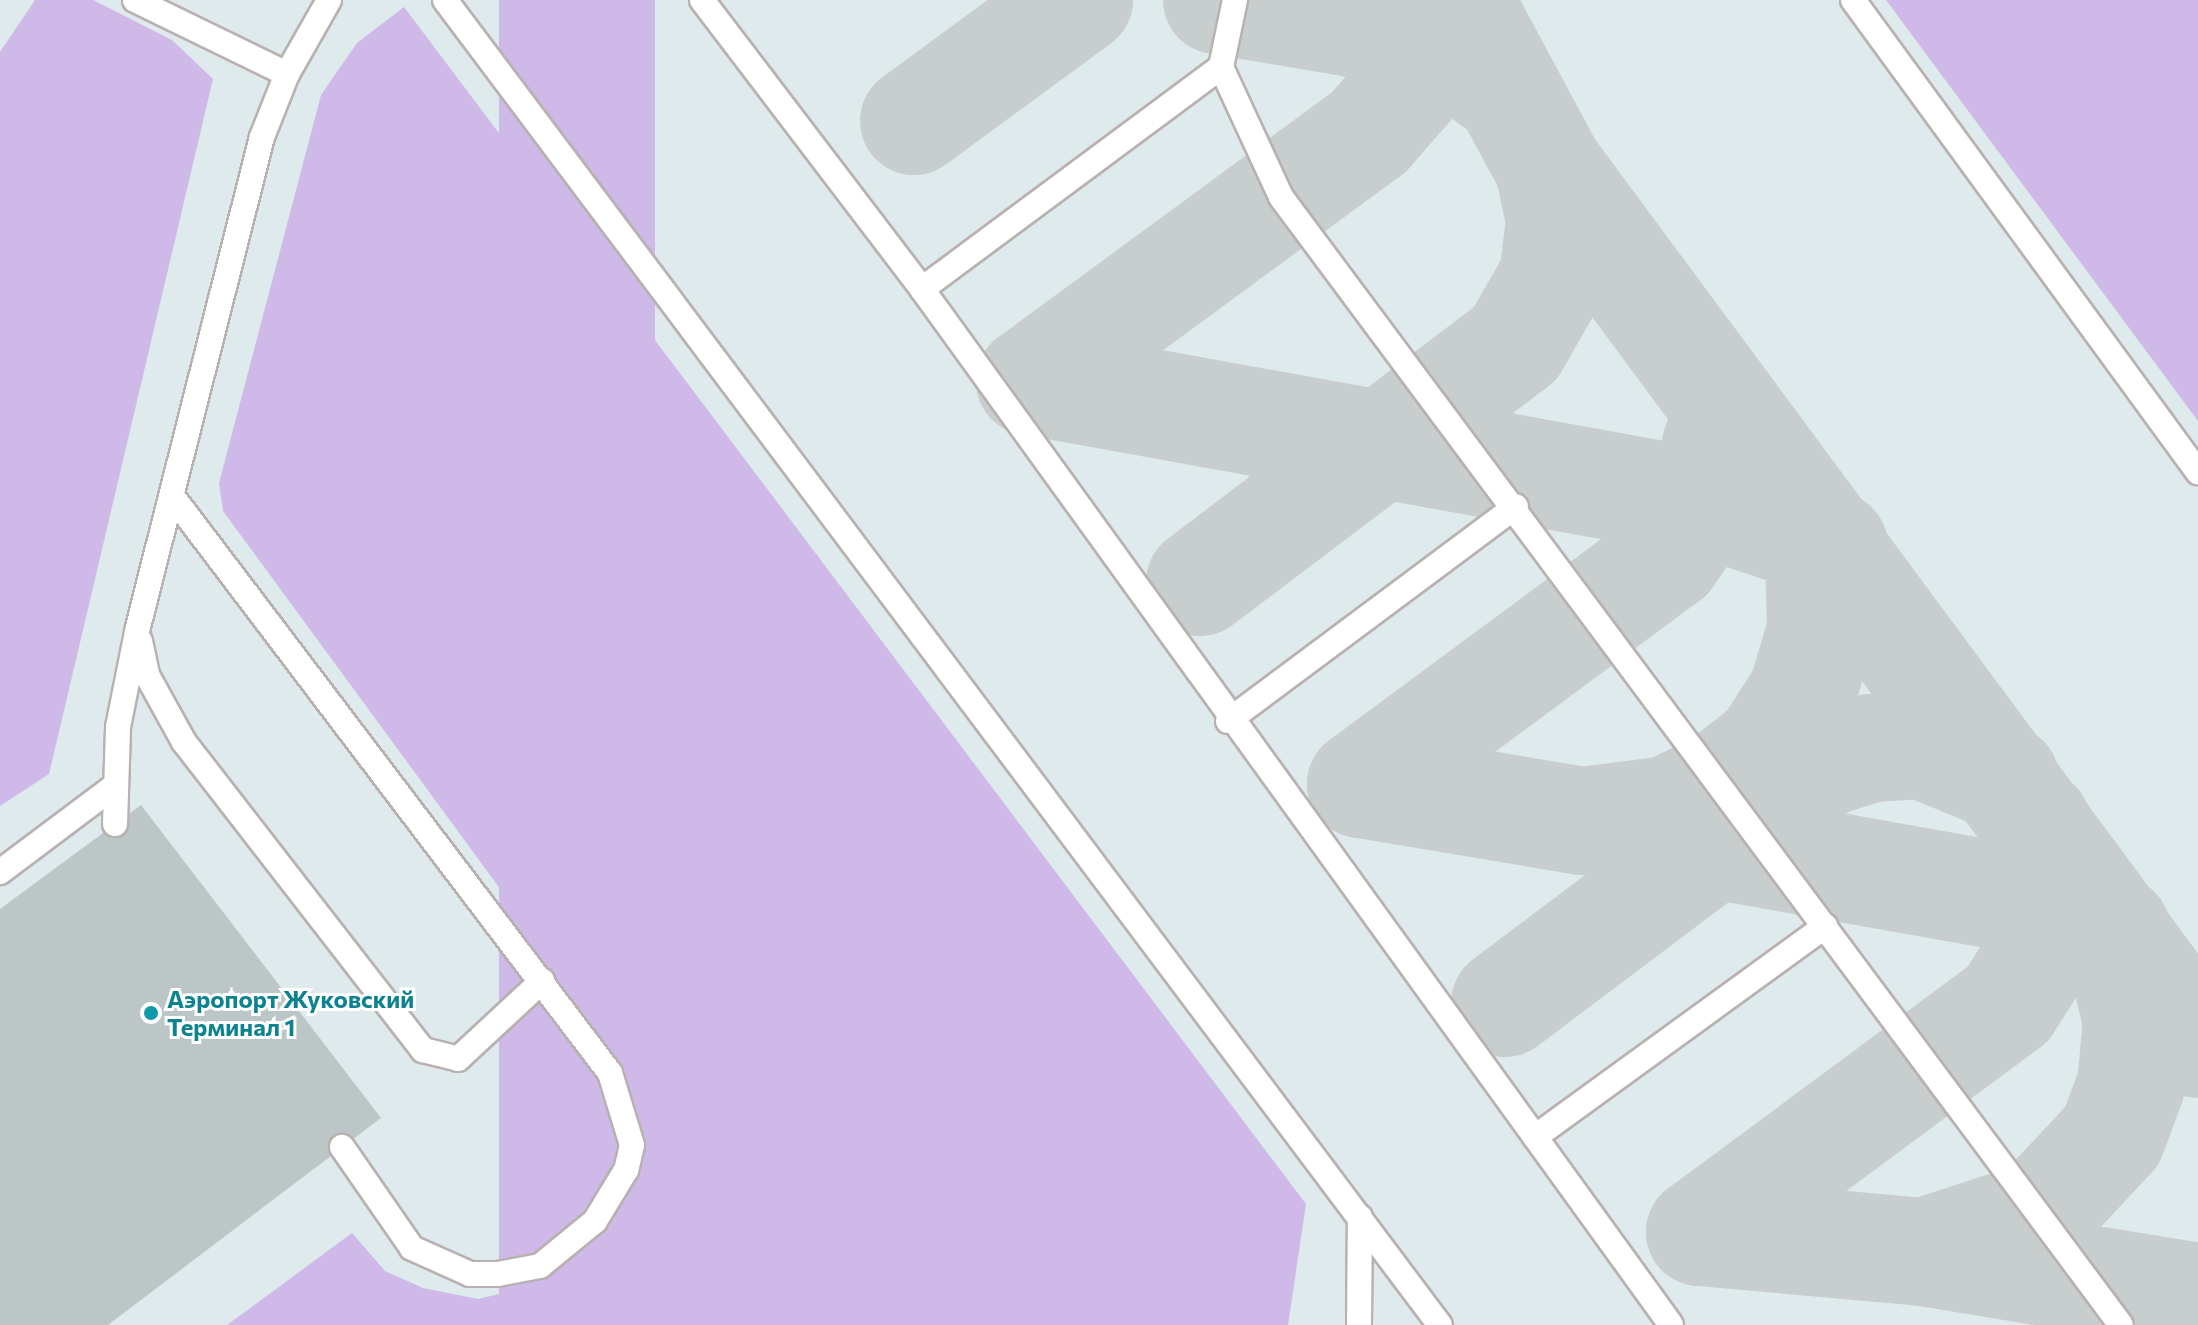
<!DOCTYPE html>
<meta charset="utf-8">
<style>
body{margin:0}
#map{position:relative;width:2198px;height:1325px;overflow:hidden;background:#dfeaed;font-family:Commissioner,sans-serif}
div>[style]{position:absolute}
.green>*{inset:0;background:#ceb9e8;transform-origin:0 0}
.taxiway>*{height:108px;margin:-54px;padding:0 54px;transform-origin:54px;border-radius:54px;background:#c8cdce}
.building>*{inset:0;background:#bcc6c7}
.roads{filter:drop-shadow(2px 0 #b9b1b1) drop-shadow(-2px 0 #b9b1b1) drop-shadow(0 2px #b9b1b1) drop-shadow(0 -2px #b9b1b1)}
.service>*{height:24px;margin:-12px;padding:0 12px;transform-origin:12px;border-radius:12px;background:#fff}
.dots>*{width:22px;height:22px;translate:-50% -50%;box-sizing:border-box;border:4px solid #fff;border-radius:50%}
span{translate:-50% -50%;white-space:nowrap;text-align:center;line-height:1.15;-webkit-text-stroke:6px #fff;paint-order:stroke}
.culture-label{font-size:24px;color:#0d838f;font-weight:700}
.left{translate:0 -50%;text-align:left}
</style>
<div id="map">
<div class="green">
<div style="clip-path:polygon(35px 0,93px 0,172px 40px,213px 79px,49px 774px,0 806px,0 52px)"></div>
<div style="left:499px;top:0;width:156px;height:1646px"></div>
<div style="clip-path:polygon(1886px 0,2198px 0,2198px 421px)"></div>
<div style="clip-path:polygon(404px 7px,1306px 1204px,1288px 1325px,227px 1325px,352px 1233px,385px 1271px,423px 1288px,478px 1299px,530px 1287px,588px 1254px,629px 1213px,645px 1179px,648px 1119px,625px 1059px,223px 511px,219px 483px,321px 95px,357px 43px)"></div>
</div>
<div class="taxiway">
<div style="left:1217px;top:0;width:220px;rotate:9.7deg"></div>
<div style="left:1434px;top:37px;width:74px;rotate:37.3deg"></div>
<div style="left:1459px;top:0;width:191px;rotate:61.8deg"></div>
<div style="left:1549px;top:168px;width:1090px;rotate:53.47deg"></div>
<div style="left:914px;top:121px;width:205px;rotate:-36.3deg"></div>
<div style="left:1030px;top:381px;width:686px;rotate:10.25deg"></div>
<div style="left:1705px;top:503px;width:136px;rotate:18.4deg"></div>
<div style="left:1030px;top:381px;width:421px;rotate:-36.3deg"></div>
<div style="left:1369px;top:132px;width:82px;rotate:-48.9deg"></div>
<div style="left:1423px;top:70px;width:72px;rotate:-76.3deg"></div>
<div style="left:1200px;top:582px;width:395px;rotate:-37.1deg"></div>
<div style="left:1515px;top:344px;width:76px;rotate:-60.1deg"></div>
<div style="left:1553px;top:278px;width:58px;rotate:-83.1deg"></div>
<div style="left:1560px;top:220px;width:53px;rotate:-101.9deg"></div>
<div style="left:1361px;top:784px;width:224px;rotate:9.5deg"></div>
<div style="left:1582px;top:821px;width:87px;rotate:-7.3deg"></div>
<div style="left:1668px;top:810px;width:58px;rotate:-25.7deg"></div>
<div style="left:1720px;top:785px;width:61px;rotate:-38.4deg"></div>
<div style="left:1768px;top:747px;width:63px;rotate:-57.3deg"></div>
<div style="left:1802px;top:694px;width:66px;rotate:-73.2deg"></div>
<div style="left:1821px;top:631px;width:78px;rotate:-91.5deg"></div>
<div style="left:1361px;top:784px;width:382px;rotate:-36.5deg"></div>
<div style="left:1668px;top:557px;width:65px;rotate:-55.6deg"></div>
<div style="left:1705px;top:503px;width:59px;rotate:-79.3deg"></div>
<div style="left:1669px;top:837px;width:389px;rotate:10.1deg"></div>
<div style="left:2052px;top:905px;width:69px;rotate:21.3deg"></div>
<div style="left:1505px;top:1003px;width:399px;rotate:-37deg"></div>
<div style="left:1824px;top:763px;width:49px;rotate:-17.7deg"></div>
<div style="left:1871px;top:748px;width:52px;rotate:-3.3deg"></div>
<div style="left:1923px;top:745px;width:89px;rotate:22.5deg"></div>
<div style="left:1700px;top:1232px;width:383px;rotate:-36.5deg"></div>
<div style="left:2008px;top:1004px;width:62px;rotate:-57.6deg"></div>
<div style="left:2041px;top:952px;width:48px;rotate:-76.8deg"></div>
<div style="left:2052px;top:905px;width:82px;rotate:-100.5deg"></div>
<div style="left:1700px;top:1232px;width:224px;rotate:5.1deg"></div>
<div style="left:1923px;top:1252px;width:279px;rotate:9.3deg"></div>
<div style="left:1924px;top:1252px;width:120px;rotate:-18deg"></div>
<div style="left:2038px;top:1215px;width:108px;rotate:-46.9deg"></div>
<div style="left:2112px;top:1136px;width:54px;rotate:-69.6deg"></div>
<div style="left:2131px;top:1085px;width:64px;rotate:-84.6deg"></div>
<div style="left:2137px;top:1021px;width:89px;rotate:-103.7deg"></div>
</div>
<div class="building">
<div style="clip-path:polygon(141px 805px,381px 1118px,108px 1325px,0 1325px,0 909px)"></div>
</div>
<div class="roads">
<div class="service">
<div style="left:135px;top:0;width:169px;rotate:26deg"></div>
<div style="left:287px;top:74px;width:85px;rotate:-60.4deg"></div>
<div style="left:445px;top:0;width:1657px;rotate:53.1deg"></div>
<div style="left:702px;top:0;width:363px;rotate:52.7deg"></div>
<div style="left:922px;top:289px;width:1278px;rotate:54.13deg"></div>
<div style="left:1235px;top:0;width:68px;rotate:101.8deg"></div>
<div style="left:1221px;top:67px;width:143px;rotate:65.2deg"></div>
<div style="left:1281px;top:197px;width:1406px;rotate:53.33deg"></div>
<div style="left:1853px;top:0;width:585px;rotate:53.84deg"></div>
<div style="left:922px;top:289px;width:372px;rotate:-36.6deg"></div>
<div style="left:172px;top:496px;width:724px;rotate:52.8deg"></div>
<div style="left:610px;top:1073px;width:75px;rotate:73deg"></div>
<div style="left:632px;top:1145px;width:26px;rotate:103deg"></div>
<div style="left:626px;top:1170px;width:60px;rotate:121.3deg"></div>
<div style="left:595px;top:1221px;width:71px;rotate:140.7deg"></div>
<div style="left:540px;top:1266px;width:43px;rotate:169.2deg"></div>
<div style="left:498px;top:1274px;width:28px;rotate:180deg"></div>
<div style="left:470px;top:1274px;width:64px;rotate:-155.9deg"></div>
<div style="left:412px;top:1248px;width:123px;rotate:-124.7deg"></div>
<div style="left:140px;top:641px;width:35px;rotate:78deg"></div>
<div style="left:147px;top:675px;width:77px;rotate:61.1deg"></div>
<div style="left:184px;top:742px;width:390px;rotate:52.2deg"></div>
<div style="left:423px;top:1050px;width:36px;rotate:14deg"></div>
<div style="left:458px;top:1059px;width:115px;rotate:-42.9deg"></div>
<div style="left:1228px;top:721px;width:359px;rotate:-36.7deg"></div>
<div style="left:115px;top:824px;width:97px;rotate:-88.2deg"></div>
<div style="left:118px;top:727px;width:102px;rotate:-78.7deg"></div>
<div style="left:138px;top:627px;width:505px;rotate:-75.8deg"></div>
<div style="left:262px;top:137px;width:68px;rotate:-68.4deg"></div>
<div style="left:0;top:872px;width:140px;rotate:-36.9deg"></div>
<div style="left:1535px;top:1137px;width:359px;rotate:-36deg"></div>
<div style="left:1359px;top:1325px;width:108px;rotate:-89.5deg"></div>
</div>
</div>
<div class="dots">
<div style="left:151px;top:1013px;background:#0f9aa8"></div>
</div>
<div class="culture-label">
<span class="left" style="left:167px;top:1013px">Аэропорт Жуковский<br>Терминал 1</span>
</div>
</div>
